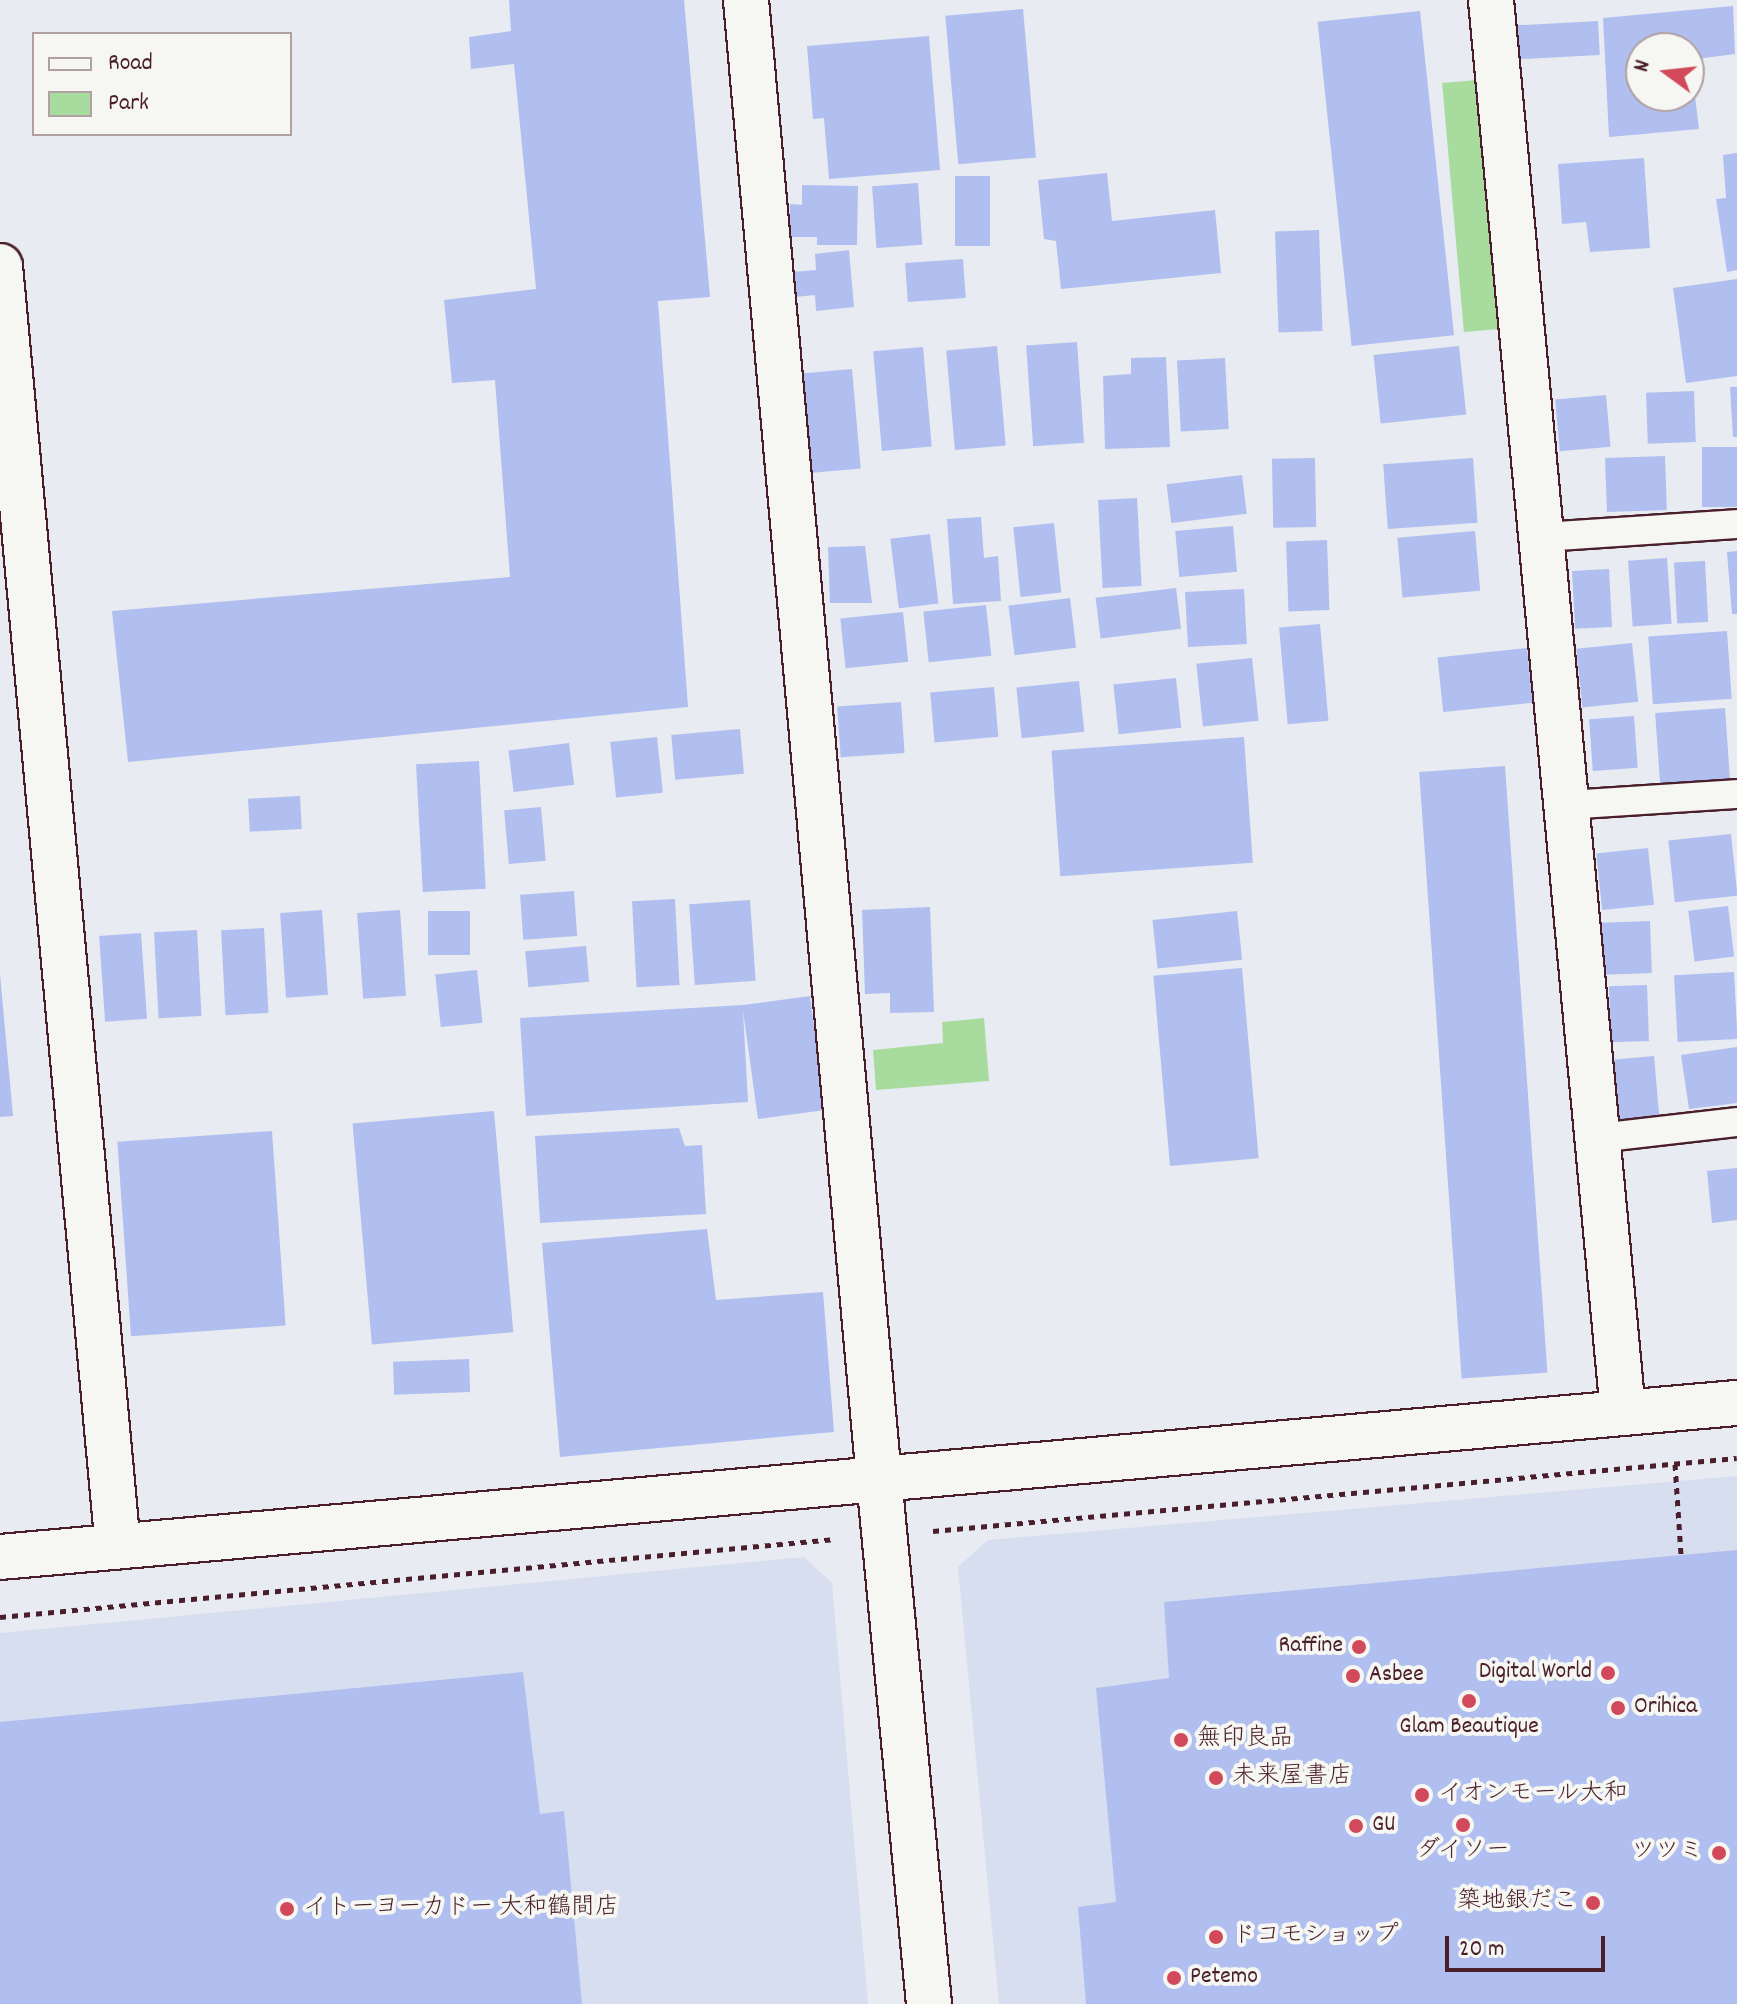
<!DOCTYPE html>
<meta charset="utf-8">
<style>
body{margin:0}
#map{position:relative;width:1737px;height:2004px;overflow:hidden;background:#e8ebf1;font-family:Dekko,"Klee One",sans-serif}
div>[style]{position:absolute}
.built>*{inset:0;background:#d7def0}
.green>*{inset:0;background:#a8dc9e;transform-origin:0 0}
.building>*{inset:0;background:#b0bfef;transform-origin:0 0}
.path>*{height:5px;margin-top:-2.5px;transform-origin:0;background:repeating-linear-gradient(90deg,#4a1f2b 0 6px,transparent 0 12px)}
.roads{filter:drop-shadow(2px 0 #4a1f2b) drop-shadow(-2px 0 #4a1f2b) drop-shadow(0 2px #4a1f2b) drop-shadow(0 -2px #4a1f2b)}
.service>*{height:28px;margin:-14px;padding:0 14px;transform-origin:14px;border-radius:14px;background:#f6f6f2}
.minor>*{height:44px;margin:-22px;padding:0 22px;transform-origin:22px;border-radius:22px;background:#f6f6f2}
.tertiary>*{height:44px;margin:-22px;padding:0 22px;transform-origin:22px;border-radius:22px;background:#f6f6f2}
.dots>*{width:22px;height:22px;translate:-50% -50%;box-sizing:border-box;border:4px solid #f6f6f2;border-radius:50%}
span{translate:-50% -50%;white-space:nowrap;text-align:center;line-height:1.15;-webkit-text-stroke:8px #f6f6f2;paint-order:stroke}
.poi-label{font-size:24px;color:#4a1f2b}
.right{translate:-100% -50%;text-align:right}
.left{translate:0 -50%;text-align:left}
.legend{position:absolute;left:32px;top:32px;width:260px;height:104px;box-sizing:border-box;background:#f6f6f2;border:2px solid #b1a0a2;margin:0;padding:10px 14px;list-style:none;font-size:24px;color:#4a1f2b}
.legend li{display:flex;align-items:center;gap:16px;height:40px}
.legend b{width:40px;border:2px solid #b1a0a2}
.north{position:absolute;left:1625px;top:32px;width:80px;height:80px;box-sizing:border-box;background:#f6f6f2;border:2px solid #b1a0a2;border-radius:50%;rotate:285deg;font-size:22px;font-weight:700;line-height:32px;text-align:center;color:#4a1f2b}
.north::after{content:'';display:block;margin:auto;width:28px;height:36px;background:#d1495b;clip-path:polygon(50% 0,100% 100%,50% 72%,0 100%)}
.scale{position:absolute;left:1445px;top:1936px;width:160px;height:36px;box-sizing:border-box;border:4px solid #4a1f2b;border-top:0;padding-left:10px;font-size:24px;line-height:28px;white-space:nowrap;color:#4a1f2b;-webkit-text-stroke:6px #f6f6f2;paint-order:stroke}
</style>
<div id="map">
<div class="built">
<div style="clip-path:polygon(1737px 1476px,1737px 2004px,999px 2004px,958px 1567px,988px 1540px)"></div>
<div style="clip-path:polygon(804px 1557px,832px 1583px,868px 2004px,0 2004px,0 1633px)"></div>
</div>
<div class="green">
<div style="left:1477px;top:80px;width:250px;height:35px;rotate:85deg"></div>
<div style="clip-path:polygon(984px 1018px,989px 1081px,876px 1090px,873px 1050px,943px 1043px,942px 1022px)"></div>
</div>
<div class="building">
<div style="clip-path:polygon(509px 0,684px 0,710px 297px,658px 301px,688px 707px,128px 762px,112px 611px,510px 577px,495px 380px,452px 383px,444px 300px,536px 289px,514px 64px,471px 69px,469px 37px,511px 31px)"></div>
<div style="clip-path:polygon(1733px 6px,1735px 54px,1689px 60px,1689px 48px,1641px 48px,1641px 96px,1689px 96px,1691px 62px,1699px 129px,1609px 137px,1603px 18px)"></div>
<div style="left:1023px;top:9px;width:149px;height:78px;rotate:85deg"></div>
<div style="left:1420px;top:11px;width:326px;height:103px;rotate:84deg"></div>
<div style="left:1598px;top:21px;width:34px;height:81px;rotate:87deg"></div>
<div style="clip-path:polygon(929px 36px,940px 170px,829px 179px,824px 118px,813px 119px,807px 46px)"></div>
<div style="clip-path:polygon(1737px 153px,1737px 270px,1727px 272px,1716px 199px,1726px 198px,1723px 155px)"></div>
<div style="clip-path:polygon(1644px 158px,1650px 248px,1590px 252px,1586px 222px,1562px 224px,1558px 164px)"></div>
<div style="clip-path:polygon(1107px 173px,1112px 221px,1215px 210px,1221px 273px,1061px 289px,1056px 241px,1044px 239px,1038px 180px)"></div>
<div style="left:955px;top:176px;width:35px;height:70px"></div>
<div style="left:918px;top:183px;width:62px;height:46px;rotate:86deg"></div>
<div style="clip-path:polygon(802px 185px,858px 186px,857px 245px,817px 245px,817px 237px,789px 237px,790px 204px,802px 205px)"></div>
<div style="left:1319px;top:230px;width:101px;height:44px;rotate:88deg"></div>
<div style="clip-path:polygon(849px 250px,854px 307px,816px 311px,815px 295px,794px 297px,793px 272px,816px 270px,815px 254px)"></div>
<div style="left:963px;top:259px;width:39px;height:58px;rotate:86deg"></div>
<div style="clip-path:polygon(1737px 279px,1737px 376px,1686px 383px,1673px 288px)"></div>
<div style="left:1077px;top:342px;width:101px;height:51px;rotate:86deg"></div>
<div style="left:997px;top:346px;width:100px;height:51px;rotate:85deg"></div>
<div style="left:1459px;top:346px;width:69px;height:86px;rotate:84deg"></div>
<div style="left:923px;top:347px;width:100px;height:50px;rotate:85deg"></div>
<div style="clip-path:polygon(1166px 357px,1170px 447px,1105px 449px,1103px 376px,1131px 374px,1131px 358px)"></div>
<div style="left:1225px;top:358px;width:71px;height:48px;rotate:87deg"></div>
<div style="left:852px;top:369px;width:100px;height:51px;rotate:85deg"></div>
<div style="clip-path:polygon(1730px 387px,1737px 387px,1737px 437px,1733px 437px)"></div>
<div style="left:1694px;top:391px;width:51px;height:48px;rotate:88deg"></div>
<div style="left:1606px;top:395px;width:52px;height:51px;rotate:85deg"></div>
<div style="left:1737px;top:447px;width:60px;height:35px;rotate:90deg"></div>
<div style="left:1665px;top:456px;width:54px;height:60px;rotate:88deg"></div>
<div style="left:1315px;top:458px;width:69px;height:43px;rotate:89deg"></div>
<div style="left:1473px;top:458px;width:65px;height:90px;rotate:86deg"></div>
<div style="left:1242px;top:475px;width:39px;height:76px;rotate:83deg"></div>
<div style="left:1137px;top:498px;width:88px;height:39px;rotate:87deg"></div>
<div style="clip-path:polygon(981px 517px,984px 558px,998px 556px,1001px 601px,953px 604px,947px 519px)"></div>
<div style="left:1054px;top:523px;width:70px;height:41px;rotate:84deg"></div>
<div style="left:1233px;top:526px;width:46px;height:58px;rotate:85deg"></div>
<div style="left:1475px;top:531px;width:60px;height:78px;rotate:85deg"></div>
<div style="left:930px;top:534px;width:70px;height:40px;rotate:83deg"></div>
<div style="left:1327px;top:540px;width:70px;height:41px;rotate:88deg"></div>
<div style="clip-path:polygon(865px 546px,872px 603px,830px 603px,828px 547px)"></div>
<div style="clip-path:polygon(1737px 551px,1737px 614px,1732px 614px,1727px 552px)"></div>
<div style="left:1667px;top:558px;width:66px;height:39px;rotate:86deg"></div>
<div style="left:1705px;top:561px;width:61px;height:31px;rotate:87deg"></div>
<div style="left:1609px;top:569px;width:58px;height:37px;rotate:87deg"></div>
<div style="left:1176px;top:588px;width:41px;height:81px;rotate:83deg"></div>
<div style="left:1244px;top:589px;width:55px;height:59px;rotate:87deg"></div>
<div style="left:1070px;top:598px;width:50px;height:62px;rotate:83deg"></div>
<div style="left:986px;top:605px;width:51px;height:63px;rotate:84deg"></div>
<div style="left:903px;top:612px;width:50px;height:63px;rotate:84deg"></div>
<div style="left:1320px;top:624px;width:97px;height:41px;rotate:85deg"></div>
<div style="left:1727px;top:631px;width:68px;height:79px;rotate:86deg"></div>
<div style="left:1632px;top:643px;width:59px;height:56px;rotate:84deg"></div>
<div style="left:1527px;top:648px;width:55px;height:90px;rotate:84deg"></div>
<div style="left:1252px;top:658px;width:63px;height:56px;rotate:84deg"></div>
<div style="left:1176px;top:678px;width:50px;height:63px;rotate:84deg"></div>
<div style="left:1079px;top:681px;width:51px;height:63px;rotate:84deg"></div>
<div style="left:994px;top:687px;width:50px;height:64px;rotate:85deg"></div>
<div style="left:901px;top:702px;width:51px;height:64px;rotate:86deg"></div>
<div style="left:1725px;top:708px;width:74px;height:70px;rotate:86deg"></div>
<div style="left:1634px;top:716px;width:52px;height:45px;rotate:86deg"></div>
<div style="left:740px;top:729px;width:45px;height:69px;rotate:85deg"></div>
<div style="left:657px;top:737px;width:56px;height:47px;rotate:84deg"></div>
<div style="left:1244px;top:737px;width:126px;height:193px;rotate:86deg"></div>
<div style="left:569px;top:743px;width:42px;height:61px;rotate:83deg"></div>
<div style="left:479px;top:761px;width:128px;height:63px;rotate:87deg"></div>
<div style="left:1505px;top:766px;width:608px;height:86px;rotate:86deg"></div>
<div style="left:300px;top:796px;width:33px;height:52px;rotate:87deg"></div>
<div style="left:541px;top:807px;width:54px;height:37px;rotate:85deg"></div>
<div style="left:1731px;top:834px;width:62px;height:63px;rotate:84deg"></div>
<div style="left:1648px;top:848px;width:57px;height:52px;rotate:84deg"></div>
<div style="left:574px;top:891px;width:45px;height:54px;rotate:86deg"></div>
<div style="left:675px;top:899px;width:86px;height:43px;rotate:87deg"></div>
<div style="left:750px;top:900px;width:81px;height:61px;rotate:86deg"></div>
<div style="left:1728px;top:906px;width:51px;height:40px;rotate:83deg"></div>
<div style="clip-path:polygon(930px 907px,934px 1012px,890px 1013px,890px 993px,865px 994px,862px 910px)"></div>
<div style="left:322px;top:910px;width:85px;height:42px;rotate:86deg"></div>
<div style="left:400px;top:910px;width:86px;height:43px;rotate:86deg"></div>
<div style="left:428px;top:911px;width:42px;height:44px"></div>
<div style="left:1237px;top:911px;width:49px;height:85px;rotate:84deg"></div>
<div style="left:1650px;top:921px;width:52px;height:48px;rotate:88deg"></div>
<div style="left:264px;top:928px;width:85px;height:43px;rotate:87deg"></div>
<div style="left:197px;top:930px;width:86px;height:43px;rotate:87deg"></div>
<div style="left:141px;top:933px;width:86px;height:42px;rotate:86deg"></div>
<div style="left:586px;top:946px;width:36px;height:61px;rotate:85deg"></div>
<div style="left:1242px;top:968px;width:191px;height:89px;rotate:85deg"></div>
<div style="left:477px;top:970px;width:53px;height:42px;rotate:84deg"></div>
<div style="left:1734px;top:972px;width:67px;height:60px;rotate:87deg"></div>
<div style="clip-path:polygon(0 974px,13px 1116px,0 1117px)"></div>
<div style="left:1647px;top:985px;width:56px;height:38px;rotate:88deg"></div>
<div style="clip-path:polygon(810px 996px,825px 1110px,758px 1119px,743px 1011px,748px 1102px,526px 1116px,520px 1018px,743px 1005px)"></div>
<div style="clip-path:polygon(1737px 1047px,1737px 1103px,1689px 1109px,1681px 1055px)"></div>
<div style="left:1654px;top:1056px;width:61px;height:42px;rotate:85deg"></div>
<div style="left:494px;top:1111px;width:222px;height:142px;rotate:85deg"></div>
<div style="clip-path:polygon(679px 1128px,685px 1146px,702px 1145px,706px 1214px,540px 1223px,535px 1136px)"></div>
<div style="left:272px;top:1131px;width:195px;height:155px;rotate:86deg"></div>
<div style="clip-path:polygon(1737px 1168px,1737px 1220px,1712px 1223px,1707px 1171px)"></div>
<div style="clip-path:polygon(707px 1229px,716px 1300px,823px 1292px,834px 1432px,560px 1457px,542px 1243px)"></div>
<div style="left:469px;top:1359px;width:33px;height:76px;rotate:88deg"></div>
<div style="clip-path:polygon(1737px 1550px,1737px 2004px,1086px 2004px,1078px 1907px,1116px 1902px,1096px 1688px,1169px 1678px,1164px 1602px)"></div>
<div style="clip-path:polygon(523px 1672px,540px 1814px,564px 1811px,582px 2004px,0 2004px,0 1722px)"></div>
</div>
<div class="path">
<div style="left:1675px;top:1464px;width:91px;rotate:86.2deg"></div>
<div style="left:933px;top:1531px;width:807px;rotate:-5.19deg"></div>
<div style="left:0;top:1617px;width:839px;rotate:-5.34deg"></div>
</div>
<div class="roads">
<div class="service">
<div style="left:1542px;top:537px;width:195px;rotate:-3.8deg"></div>
<div style="left:1567px;top:805px;width:170px;rotate:-3.7deg"></div>
<div style="left:1598px;top:1138px;width:140px;rotate:-6.6deg"></div>
</div>
<div class="minor">
<div style="left:746px;top:0;width:1484px;rotate:84.86deg"></div>
<div style="left:1491px;top:0;width:1419px;rotate:84.66deg"></div>
<div style="left:0;top:266px;width:1286px;rotate:84.74deg"></div>
</div>
<div class="tertiary">
<div style="left:879px;top:1478px;width:528px;rotate:84.57deg"></div>
<div style="left:0;top:1557px;width:1744px;rotate:-5.07deg"></div>
</div>
</div>
<div class="dots">
<div style="left:1359px;top:1647px;background:#d1495b"></div>
<div style="left:1608px;top:1673px;background:#d1495b"></div>
<div style="left:1353px;top:1676px;background:#d1495b"></div>
<div style="left:1469px;top:1701px;background:#d1495b"></div>
<div style="left:1618px;top:1708px;background:#d1495b"></div>
<div style="left:1181px;top:1740px;background:#d1495b"></div>
<div style="left:1216px;top:1778px;background:#d1495b"></div>
<div style="left:1422px;top:1795px;background:#d1495b"></div>
<div style="left:1463px;top:1825px;background:#d1495b"></div>
<div style="left:1356px;top:1826px;background:#d1495b"></div>
<div style="left:1719px;top:1853px;background:#d1495b"></div>
<div style="left:1593px;top:1903px;background:#d1495b"></div>
<div style="left:287px;top:1909px;background:#d1495b"></div>
<div style="left:1216px;top:1937px;background:#d1495b"></div>
<div style="left:1174px;top:1978px;background:#d1495b"></div>
</div>
<div class="poi-label">
<span class="right" style="left:1343px;top:1647px">Raffine</span>
<span class="right" style="left:1592px;top:1673px">Digital World</span>
<span class="left" style="left:1369px;top:1676px">Asbee</span>
<span class="left" style="left:1634px;top:1708px">Orihica</span>
<span style="left:1469px;top:1728px">Glam Beautique</span>
<span class="left" style="left:1197px;top:1740px">無印良品</span>
<span class="left" style="left:1232px;top:1778px">未来屋書店</span>
<span class="left" style="left:1438px;top:1795px">イオンモール大和</span>
<span class="left" style="left:1372px;top:1826px">GU</span>
<span style="left:1463px;top:1852px">ダイソー</span>
<span class="right" style="left:1703px;top:1853px">ツツミ</span>
<span class="right" style="left:1577px;top:1903px">築地銀だこ</span>
<span class="left" style="left:303px;top:1909px">イトーヨーカドー 大和鶴間店</span>
<span class="left" style="left:1232px;top:1937px">ドコモショップ</span>
<span class="left" style="left:1190px;top:1978px">Petemo</span>
</div>
<ul class="legend">
<li><b style="height:10px;background:#f6f6f2"></b>Road</li>
<li><b style="height:22px;background:#a8dc9e"></b>Park</li>
</ul>
<div class="north">N</div>
<div class="scale">20 m</div>
</div>
